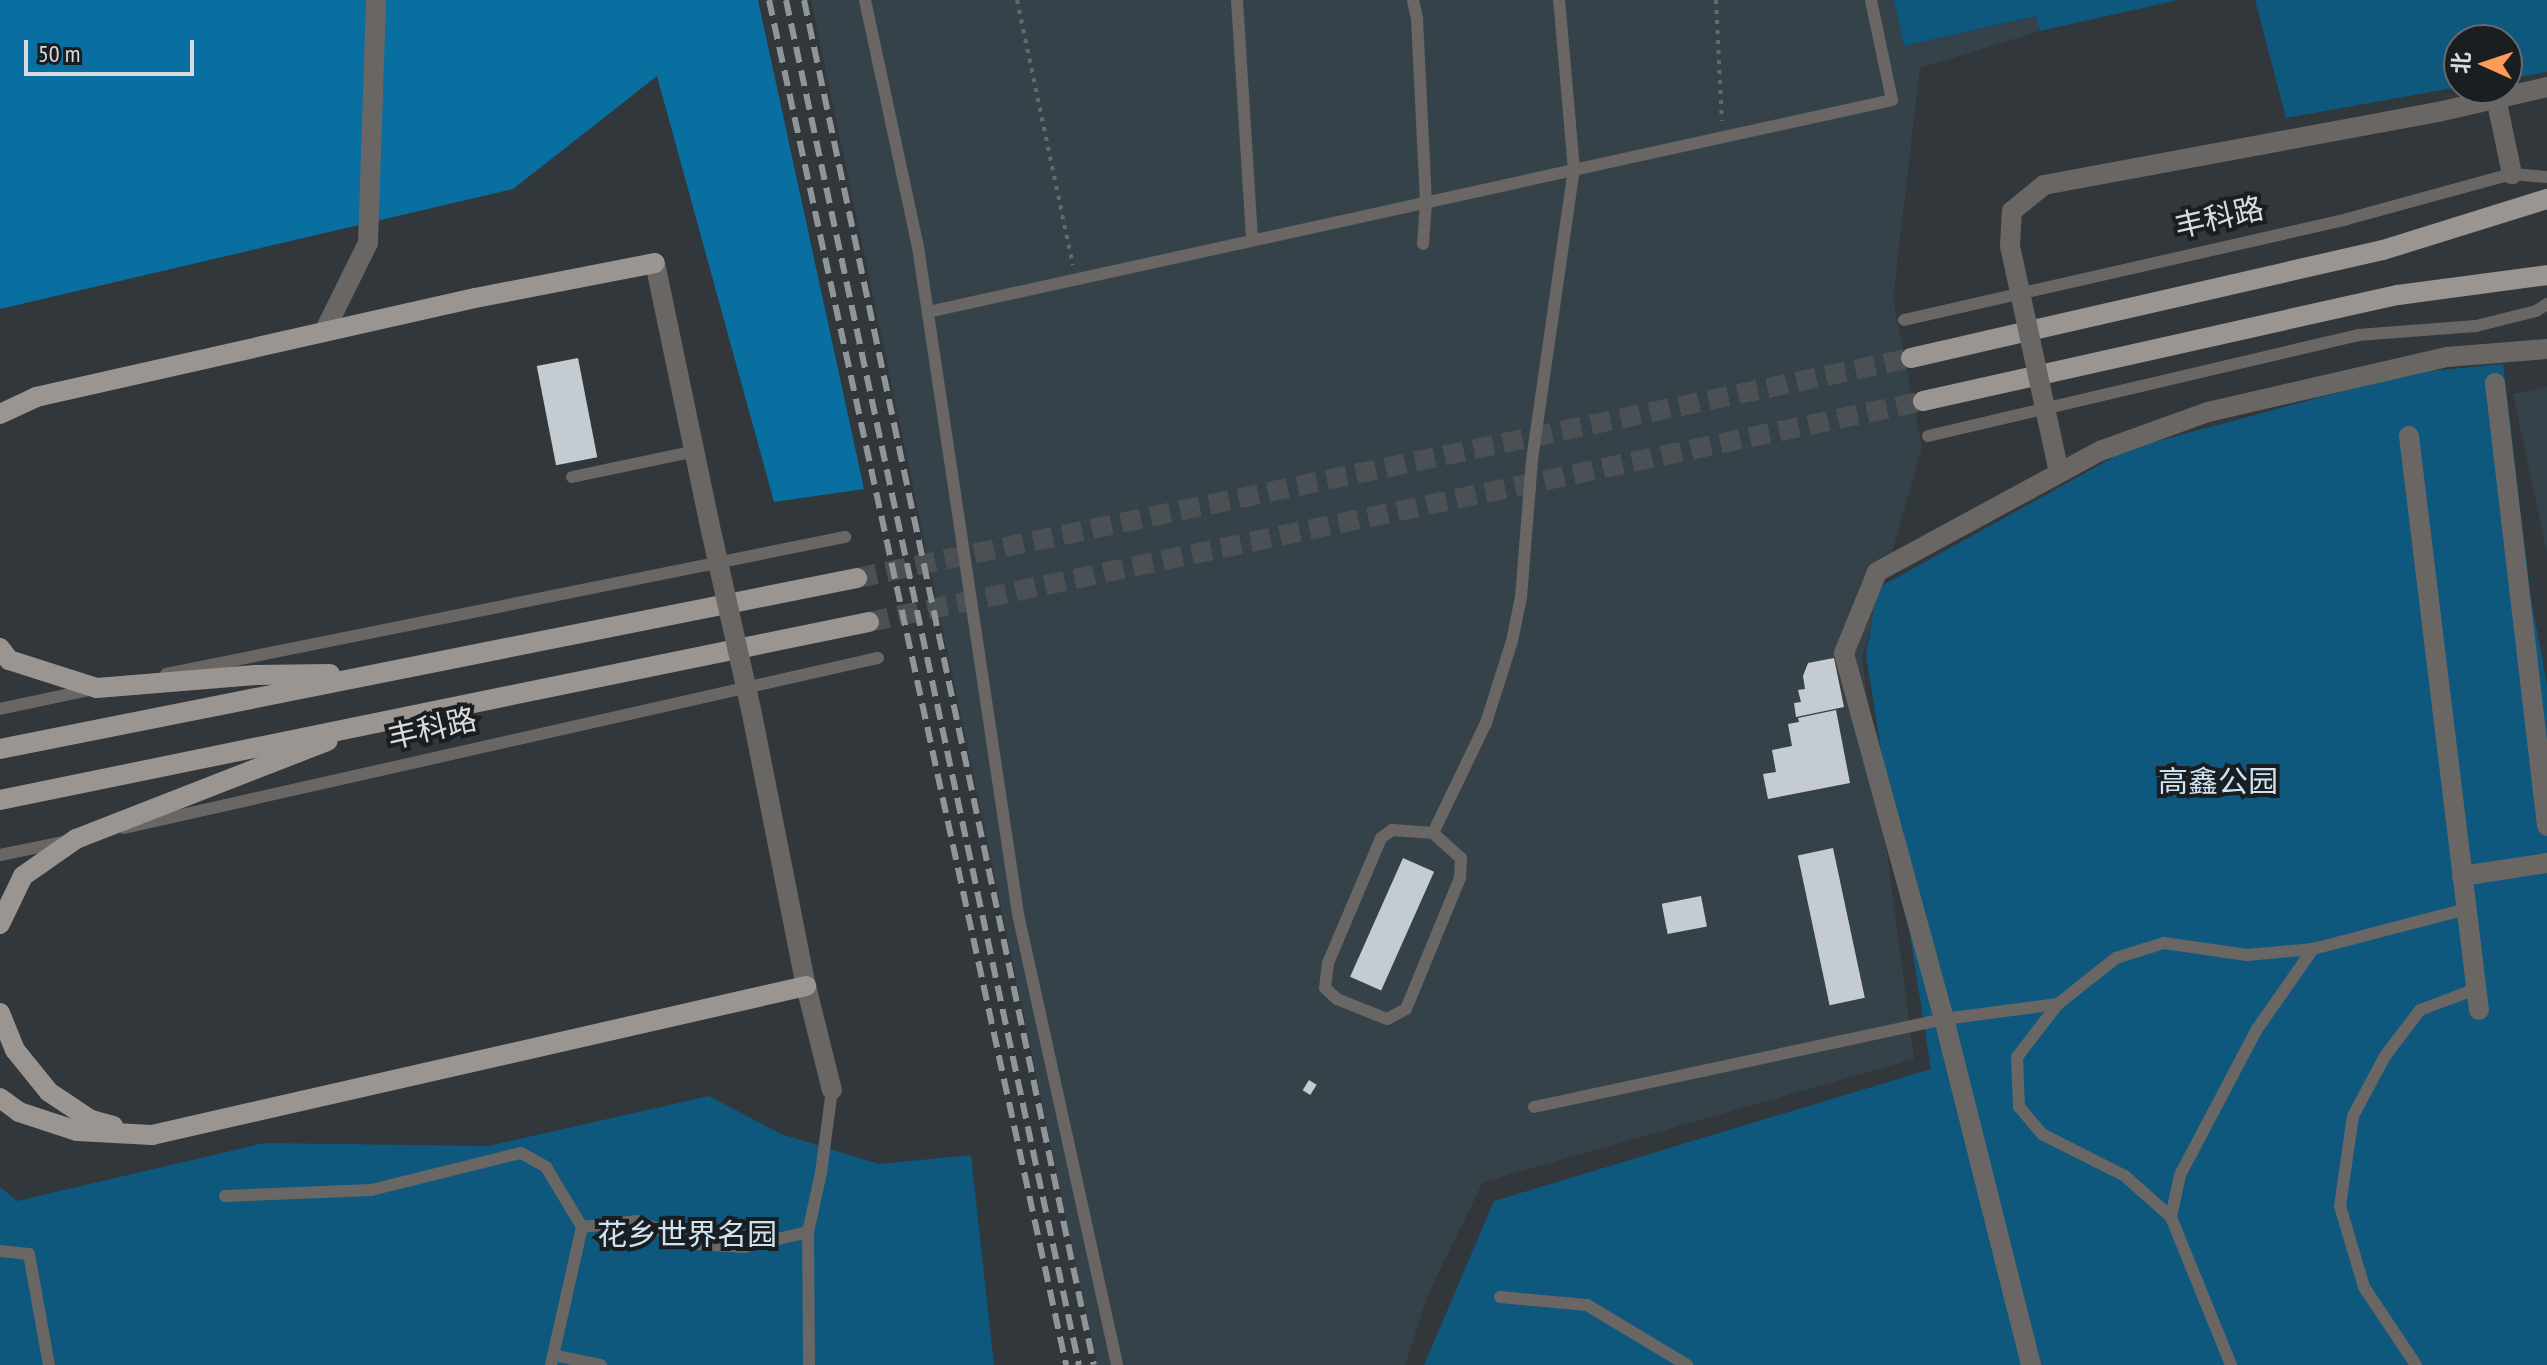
<!DOCTYPE html>
<meta charset="utf-8">
<style>
body{margin:0}
#map{position:relative;width:2547px;height:1365px;overflow:hidden;background:#31373b;font-family:"PT Sans Narrow","Noto Sans SC",sans-serif}
div>[style]{position:absolute}
.built>*{inset:0;background:#36424a}
.green>*{inset:0;background:#0e577d}
.forest>*{inset:0;background:#086fa0}
.building>*{inset:0;background:#c4cbd1;transform-origin:0 0}
.primary-tunnel>*{height:20px;margin-top:-10px;transform-origin:0;background:repeating-linear-gradient(90deg,#4a5054 0 20px,transparent 0 30px)}
.path>*{height:4px;margin-top:-2px;transform-origin:0;background:repeating-linear-gradient(90deg,#64696d 0 4px,transparent 0 10px)}
.service>*{height:12px;margin:-6px;padding:0 6px;transform-origin:6px;border-radius:6px;background:#696664}
.minor>*{height:20px;margin:-10px;padding:0 10px;transform-origin:10px;border-radius:10px;background:#696664}
.tertiary>*{height:20px;margin:-10px;padding:0 10px;transform-origin:10px;border-radius:10px;background:#696664}
.primary>*{height:20px;margin:-10px;padding:0 10px;transform-origin:10px;border-radius:10px;background:#9b9591}
.rail>*{height:6px;margin-top:-3px;transform-origin:0;background:repeating-linear-gradient(90deg,#909598 0 16px,transparent 0 24px)}
.minor-bridge>*{height:20px;margin:-10px;padding:0 10px;transform-origin:10px;border-radius:10px;background:#696664}
.tertiary-bridge>*{height:20px;margin:-10px;padding:0 10px;transform-origin:10px;border-radius:10px;background:#696664}
span{translate:-50% -50%;white-space:nowrap;text-align:center;line-height:1.15;-webkit-text-stroke:8px #1b1e20;paint-order:stroke}
.street-label{font-size:30px;color:#d8dcdf}
.park-label{font-size:30px;color:#cfe3f1}
.north{position:absolute;left:2443px;top:24px;width:80px;height:80px;box-sizing:border-box;background:#1b1e20;border:2px solid #676a6c;border-radius:50%;rotate:273deg;font-size:22px;font-weight:700;line-height:32px;text-align:center;color:#d8dcdf}
.north::after{content:'';display:block;margin:auto;width:28px;height:36px;background:#fd9c56;clip-path:polygon(50% 0,100% 100%,50% 72%,0 100%)}
.scale{position:absolute;left:24px;top:40px;width:170px;height:36px;box-sizing:border-box;border:4px solid #d8dcdf;border-top:0;padding-left:10px;font-size:24px;line-height:28px;white-space:nowrap;color:#d8dcdf;-webkit-text-stroke:6px #1b1e20;paint-order:stroke}
</style>
<div id="map">
<div class="built">
<div style="clip-path:polygon(811px 0,1894px 0,1904px 46px,2037px 16px,2040px 31px,1920px 68px,1893px 299px,1922px 447px,1862px 658px,1914px 1059px,1483px 1182px,1428px 1294px,1405px 1365px,1097px 1365px)"></div>
<div style="clip-path:polygon(2547px 387px,2547px 553px,2513px 394px)"></div>
</div>
<div class="green">
<div style="clip-path:polygon(1894px 0,2178px 0,2040px 31px,2036px 16px,1904px 46px)"></div>
<div style="clip-path:polygon(2255px 0,2547px 0,2547px 72px,2507px 79px,2507px 40px,2459px 40px,2459px 87px,2286px 118px)"></div>
<div style="clip-path:polygon(2503px 364px,2531px 598px,2547px 685px,2547px 1365px,1424px 1365px,1494px 1201px,1931px 1069px,1866px 655px,1878px 588px,2128px 449px,2410px 373px)"></div>
<div style="clip-path:polygon(709px 1096px,781px 1134px,879px 1164px,971px 1155px,994px 1365px,0 1365px,0 1187px,17px 1201px,264px 1143px,488px 1146px)"></div>
</div>
<div class="forest">
<div style="clip-path:polygon(0 0,758px 0,864px 489px,774px 502px,657px 76px,513px 189px,0 309px)"></div>
</div>
<div class="building">
<div style="left:578px;top:358px;width:101px;height:42px;rotate:79deg"></div>
<div style="clip-path:polygon(1834px 658px,1844px 707px,1796px 717px,1794px 703px,1801px 702px,1798px 690px,1805px 689px,1803px 676px,1808px 663px)"></div>
<div style="clip-path:polygon(1836px 710px,1850px 783px,1768px 799px,1763px 774px,1776px 772px,1772px 750px,1792px 746px,1788px 724px,1799px 722px,1798px 718px)"></div>
<div style="left:1833px;top:848px;width:153px;height:36px;rotate:78deg"></div>
<div style="left:1403px;top:858px;width:34px;height:130px;rotate:24deg"></div>
<div style="left:1701px;top:896px;width:31px;height:40px;rotate:79deg"></div>
<div style="left:1309px;top:1080px;width:9px;height:12px;rotate:32deg"></div>
</div>
<div class="primary-tunnel">
<div style="left:857px;top:578px;width:1077px;rotate:-11.79deg"></div>
<div style="left:869px;top:622px;width:1077px;rotate:-11.84deg"></div>
</div>
<div class="path">
<div style="left:1017px;top:0;width:271px;rotate:78.1deg"></div>
<div style="left:1716px;top:0;width:121px;rotate:87.2deg"></div>
</div>
<div class="service">
<div style="left:865px;top:0;width:253px;rotate:77.9deg"></div>
<div style="left:918px;top:247px;width:674px;rotate:81.47deg"></div>
<div style="left:1018px;top:914px;width:462px;rotate:77.6deg"></div>
<div style="left:1237px;top:0;width:241px;rotate:86.4deg"></div>
<div style="left:1413px;top:0;width:19px;rotate:78deg"></div>
<div style="left:1417px;top:19px;width:184px;rotate:87.2deg"></div>
<div style="left:1426px;top:203px;width:41px;rotate:94.2deg"></div>
<div style="left:928px;top:312px;width:987px;rotate:-12.4deg"></div>
<div style="left:1892px;top:100px;width:102px;rotate:-101.9deg"></div>
<div style="left:1904px;top:320px;width:454px;rotate:-12.8deg"></div>
<div style="left:2347px;top:219px;width:171px;rotate:-15.3deg"></div>
<div style="left:2512px;top:174px;width:35px;rotate:5deg"></div>
<div style="left:1928px;top:436px;width:442px;rotate:-13.2deg"></div>
<div style="left:2358px;top:335px;width:118px;rotate:-4.4deg"></div>
<div style="left:2476px;top:326px;width:62px;rotate:-14deg"></div>
<div style="left:2536px;top:311px;width:13px;rotate:-32deg"></div>
<div style="left:572px;top:477px;width:126px;rotate:-11.9deg"></div>
<div style="left:166px;top:674px;width:693px;rotate:-11.41deg"></div>
<div style="left:0;top:709px;width:95px;rotate:-12.1deg"></div>
<div style="left:124px;top:828px;width:773px;rotate:-12.71deg"></div>
<div style="left:1392px;top:830px;width:41px;rotate:4.2deg"></div>
<div style="left:1433px;top:833px;width:38px;rotate:42deg"></div>
<div style="left:1461px;top:858px;width:20px;rotate:93deg"></div>
<div style="left:1460px;top:878px;width:142px;rotate:112.4deg"></div>
<div style="left:1406px;top:1009px;width:21px;rotate:152deg"></div>
<div style="left:1387px;top:1019px;width:54px;rotate:-158.2deg"></div>
<div style="left:1337px;top:999px;width:16px;rotate:-137deg"></div>
<div style="left:1325px;top:988px;width:25px;rotate:-83deg"></div>
<div style="left:1328px;top:963px;width:136px;rotate:-67deg"></div>
<div style="left:1381px;top:838px;width:14px;rotate:-36deg"></div>
<div style="left:1433px;top:833px;width:122px;rotate:-64.3deg"></div>
<div style="left:1486px;top:723px;width:86px;rotate:-72.4deg"></div>
<div style="left:1512px;top:641px;width:45px;rotate:-78.4deg"></div>
<div style="left:1521px;top:597px;width:137px;rotate:-85.4deg"></div>
<div style="left:1532px;top:460px;width:293px;rotate:-81.8deg"></div>
<div style="left:1574px;top:170px;width:171px;rotate:-95deg"></div>
<div style="left:0;top:855px;width:64px;rotate:-11.7deg"></div>
<div style="left:1534px;top:1107px;width:419px;rotate:-12.1deg"></div>
<div style="left:1944px;top:1019px;width:115px;rotate:-7.5deg"></div>
<div style="left:225px;top:1196px;width:146px;rotate:-2.4deg"></div>
<div style="left:371px;top:1190px;width:154px;rotate:-13.9deg"></div>
<div style="left:521px;top:1153px;width:29px;rotate:29deg"></div>
<div style="left:546px;top:1167px;width:70px;rotate:59deg"></div>
<div style="left:582px;top:1227px;width:141px;rotate:102.7deg"></div>
<div style="left:2171px;top:1217px;width:43px;rotate:-77.9deg"></div>
<div style="left:2180px;top:1175px;width:165px;rotate:-62.2deg"></div>
<div style="left:2257px;top:1029px;width:98px;rotate:-55deg"></div>
<div style="left:582px;top:1227px;width:56px;rotate:-6.1deg"></div>
<div style="left:638px;top:1221px;width:61px;rotate:22.3deg"></div>
<div style="left:694px;top:1244px;width:50px;rotate:3.4deg"></div>
<div style="left:744px;top:1247px;width:66px;rotate:-13.2deg"></div>
<div style="left:0;top:1251px;width:29px;rotate:6deg"></div>
<div style="left:29px;top:1254px;width:113px;rotate:79.8deg"></div>
<div style="left:1500px;top:1297px;width:87px;rotate:5.3deg"></div>
<div style="left:1587px;top:1305px;width:117px;rotate:31deg"></div>
<div style="left:553px;top:1355px;width:49px;rotate:11.8deg"></div>
<div style="left:809px;top:1365px;width:133px;rotate:-90.4deg"></div>
<div style="left:808px;top:1232px;width:60px;rotate:-77.6deg"></div>
<div style="left:821px;top:1173px;width:84px;rotate:-82.5deg"></div>
<div style="left:2231px;top:1365px;width:160px;rotate:-112.1deg"></div>
<div style="left:2171px;top:1217px;width:62px;rotate:-138.3deg"></div>
<div style="left:2125px;top:1176px;width:93px;rotate:-153.2deg"></div>
<div style="left:2042px;top:1134px;width:35px;rotate:-130deg"></div>
<div style="left:2019px;top:1107px;width:50px;rotate:-92.3deg"></div>
<div style="left:2017px;top:1057px;width:67px;rotate:-52.3deg"></div>
<div style="left:2058px;top:1004px;width:74px;rotate:-38.4deg"></div>
<div style="left:2116px;top:958px;width:50px;rotate:-17.4deg"></div>
<div style="left:2164px;top:943px;width:84px;rotate:8.2deg"></div>
<div style="left:2247px;top:955px;width:66px;rotate:-5.2deg"></div>
<div style="left:2313px;top:949px;width:159px;rotate:-14.6deg"></div>
<div style="left:2416px;top:1365px;width:94px;rotate:-123.7deg"></div>
<div style="left:2364px;top:1287px;width:84px;rotate:-106.5deg"></div>
<div style="left:2340px;top:1206px;width:91px;rotate:-81.8deg"></div>
<div style="left:2353px;top:1116px;width:68px;rotate:-61.9deg"></div>
<div style="left:2385px;top:1056px;width:58px;rotate:-52.7deg"></div>
<div style="left:2420px;top:1010px;width:60px;rotate:-20.6deg"></div>
</div>
<div class="minor">
<div style="left:2496px;top:98px;width:78px;rotate:78.1deg"></div>
<div style="left:2010px;top:246px;width:35px;rotate:-87deg"></div>
<div style="left:2012px;top:211px;width:41px;rotate:-39.1deg"></div>
<div style="left:2044px;top:185px;width:401px;rotate:-10.5deg"></div>
<div style="left:2438px;top:112px;width:112px;rotate:-12.9deg"></div>
<div style="left:324px;top:332px;width:99px;rotate:-63.7deg"></div>
<div style="left:368px;top:243px;width:243px;rotate:-88.1deg"></div>
<div style="left:2495px;top:383px;width:446px;rotate:83.3deg"></div>
<div style="left:2049px;top:426px;width:48px;rotate:78deg"></div>
<div style="left:2409px;top:436px;width:578px;rotate:83.05deg"></div>
<div style="left:2462px;top:876px;width:86px;rotate:-8.7deg"></div>
<div style="left:2031px;top:1365px;width:357px;rotate:-104.1deg"></div>
<div style="left:1944px;top:1019px;width:379px;rotate:-105.3deg"></div>
<div style="left:1844px;top:653px;width:87px;rotate:-67.8deg"></div>
<div style="left:1877px;top:572px;width:254px;rotate:-28.5deg"></div>
<div style="left:2100px;top:451px;width:115px;rotate:-19.9deg"></div>
<div style="left:2208px;top:412px;width:245px;rotate:-13deg"></div>
<div style="left:2447px;top:357px;width:100px;rotate:-4.6deg"></div>
</div>
<div class="tertiary">
<div style="left:655px;top:263px;width:278px;rotate:78.2deg"></div>
<div style="left:751px;top:709px;width:282px;rotate:78.8deg"></div>
<div style="left:806px;top:986px;width:107px;rotate:76deg"></div>
</div>
<div class="primary">
<div style="left:1911px;top:358px;width:484px;rotate:-12.9deg"></div>
<div style="left:2383px;top:250px;width:172px;rotate:-17.3deg"></div>
<div style="left:1923px;top:401px;width:487px;rotate:-12.6deg"></div>
<div style="left:2398px;top:295px;width:150px;rotate:-7.6deg"></div>
<div style="left:0;top:414px;width:40px;rotate:-25deg"></div>
<div style="left:36px;top:397px;width:450px;rotate:-12.7deg"></div>
<div style="left:475px;top:298px;width:183px;rotate:-11deg"></div>
<div style="left:0;top:648px;width:15px;rotate:53deg"></div>
<div style="left:9px;top:660px;width:92px;rotate:17.7deg"></div>
<div style="left:97px;top:688px;width:159px;rotate:-4.7deg"></div>
<div style="left:255px;top:675px;width:75px;rotate:-0.8deg"></div>
<div style="left:0;top:749px;width:874px;rotate:-11.28deg"></div>
<div style="left:0;top:800px;width:887px;rotate:-11.58deg"></div>
<div style="left:0;top:924px;width:53px;rotate:-64.4deg"></div>
<div style="left:23px;top:876px;width:65px;rotate:-34.9deg"></div>
<div style="left:76px;top:839px;width:270px;rotate:-21.3deg"></div>
<div style="left:0;top:1013px;width:40px;rotate:68deg"></div>
<div style="left:15px;top:1050px;width:54px;rotate:51deg"></div>
<div style="left:49px;top:1092px;width:50px;rotate:33.7deg"></div>
<div style="left:91px;top:1120px;width:23px;rotate:15deg"></div>
<div style="left:0;top:1098px;width:24px;rotate:36deg"></div>
<div style="left:19px;top:1112px;width:61px;rotate:18.1deg"></div>
<div style="left:77px;top:1131px;width:75px;rotate:3.1deg"></div>
<div style="left:152px;top:1135px;width:671px;rotate:-12.83deg"></div>
</div>
<div class="rail">
<div style="left:769px;top:0;width:1397px;rotate:77.72deg"></div>
<div style="left:786px;top:0;width:1396px;rotate:77.89deg"></div>
<div style="left:804px;top:0;width:1395px;rotate:78.01deg"></div>
</div>
<div class="minor-bridge">
<div style="left:2010px;top:246px;width:184px;rotate:77.8deg"></div>
</div>
<div class="tertiary-bridge">
<div style="left:712px;top:535px;width:178px;rotate:77.4deg"></div>
</div>
<div class="street-label">
<span style="left:2219px;top:217px;rotate:-13deg">丰科路</span>
<span style="left:432px;top:728px;rotate:-13deg">丰科路</span>
</div>
<div class="park-label">
<span style="left:2218px;top:781px">高鑫公园</span>
<span style="left:687px;top:1234px">花乡世界名园</span>
</div>
<div class="north">北</div>
<div class="scale">50 m</div>
</div>
